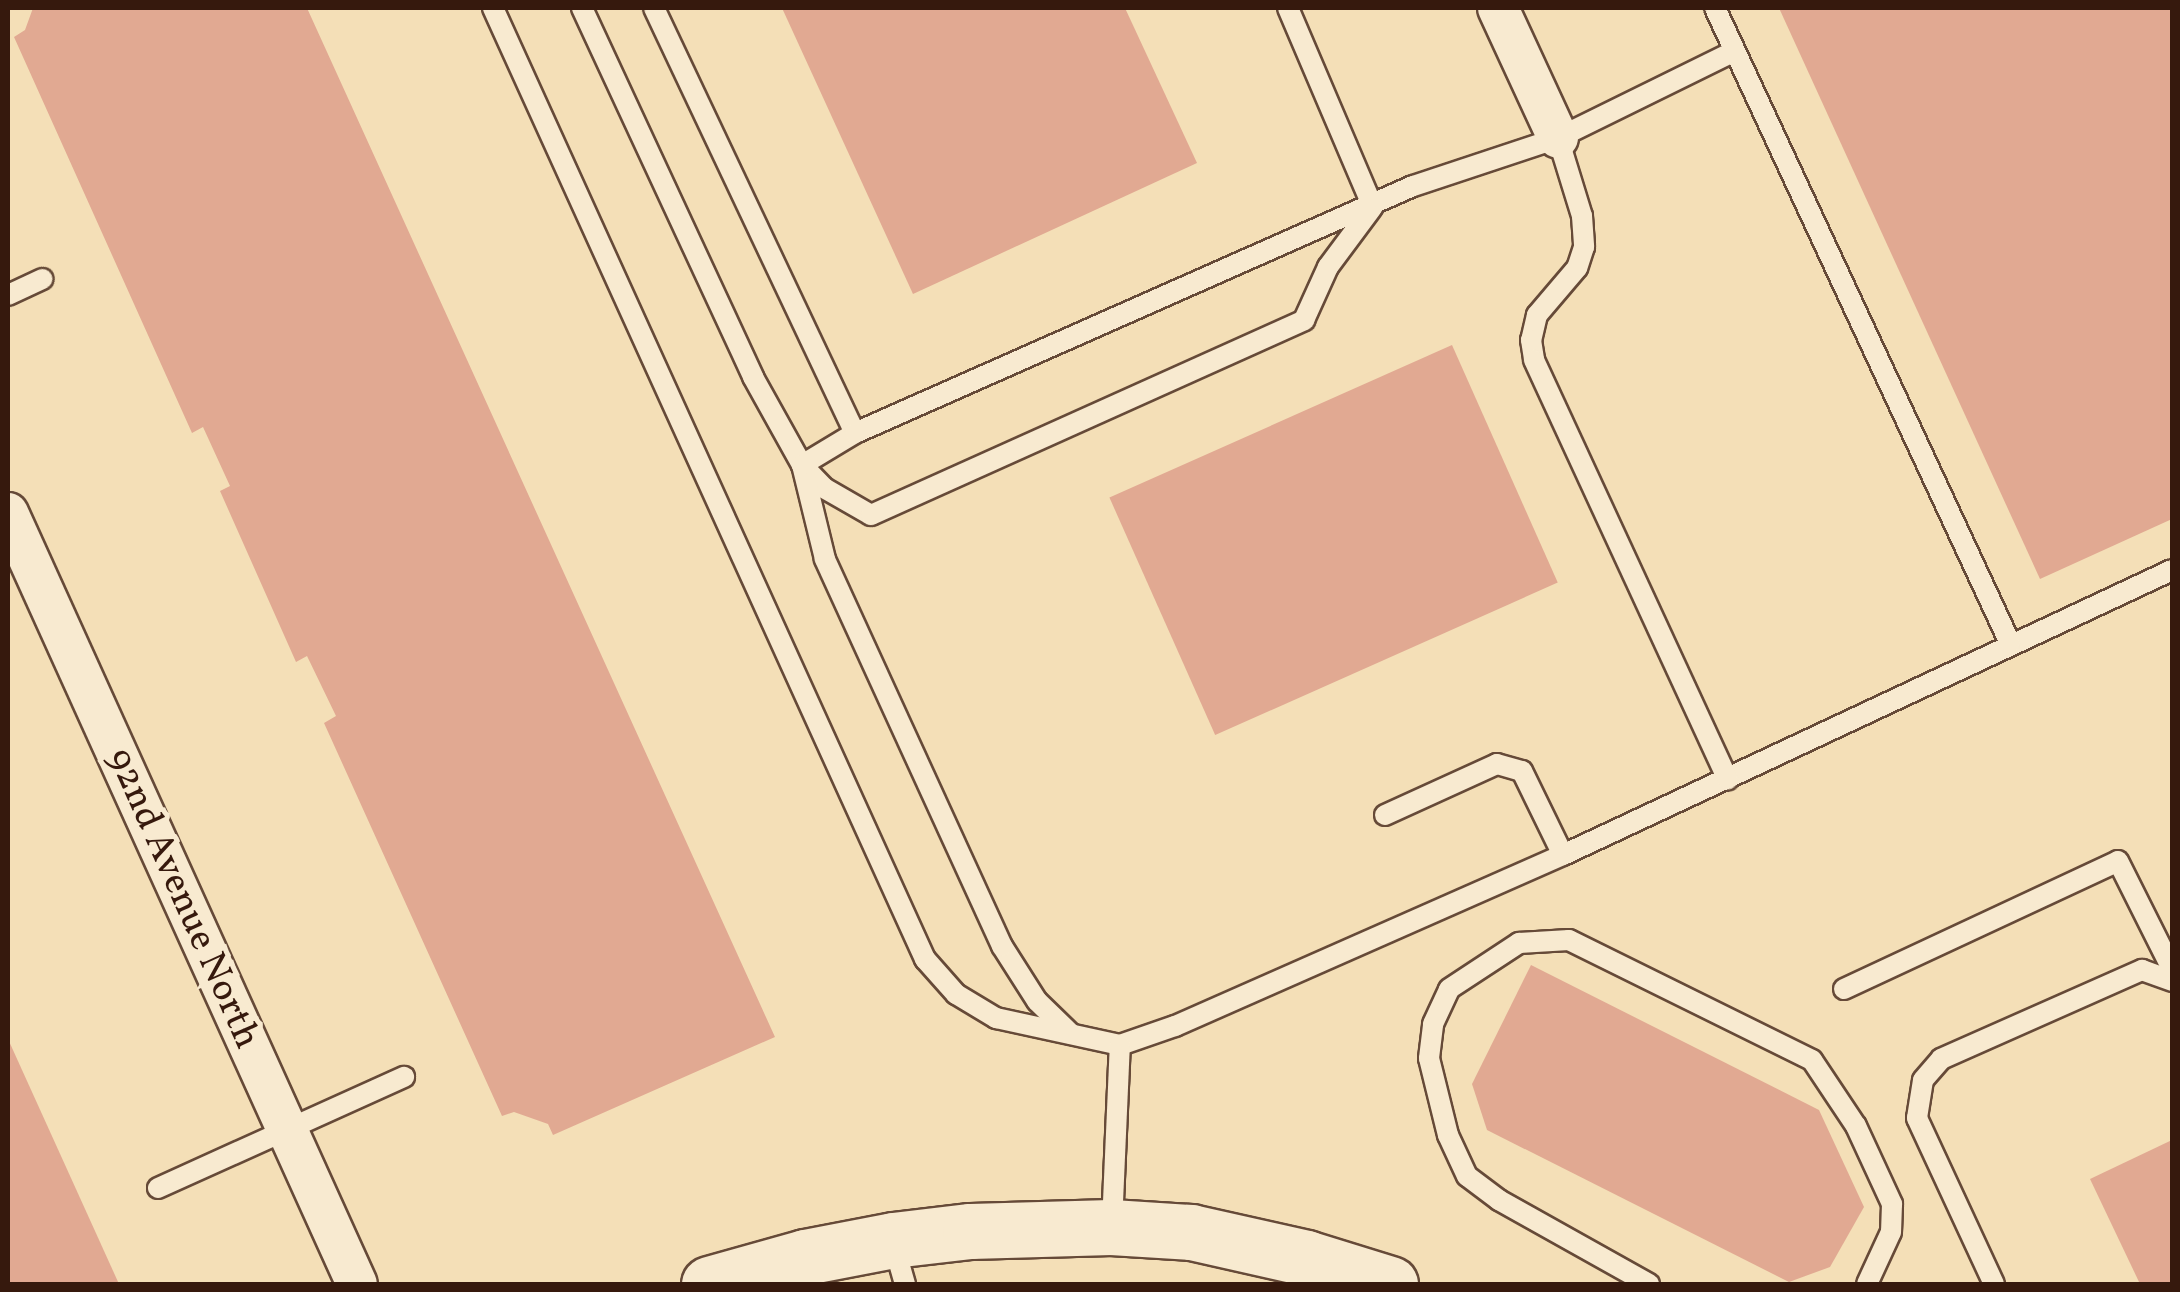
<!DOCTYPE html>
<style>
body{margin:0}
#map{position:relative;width:2180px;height:1292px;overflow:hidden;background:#f4dfb7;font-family:Vollkorn,serif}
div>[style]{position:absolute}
.building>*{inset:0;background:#e1a992;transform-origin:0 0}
.roads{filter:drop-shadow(2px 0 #664a38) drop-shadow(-2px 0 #664a38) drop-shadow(0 2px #664a38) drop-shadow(0 -2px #664a38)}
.lane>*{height:20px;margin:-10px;padding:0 10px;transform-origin:10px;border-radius:10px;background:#f8ead0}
.street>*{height:40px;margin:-20px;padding:0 20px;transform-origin:20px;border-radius:20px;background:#f8ead0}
.secondary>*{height:55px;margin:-27.5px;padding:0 27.5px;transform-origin:27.5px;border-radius:27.5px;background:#f8ead0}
span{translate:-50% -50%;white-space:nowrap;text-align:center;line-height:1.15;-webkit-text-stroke:10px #f8ead0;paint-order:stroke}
.street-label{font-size:38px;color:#36190d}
.frame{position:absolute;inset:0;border:10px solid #36190d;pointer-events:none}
</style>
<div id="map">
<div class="building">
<div style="clip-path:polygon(33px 8px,307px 8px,775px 1037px,553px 1135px,548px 1124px,514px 1112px,502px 1116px,324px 723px,336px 716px,307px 656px,296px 662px,220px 491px,230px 486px,203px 427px,192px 433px,14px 37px,25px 30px)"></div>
<div style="clip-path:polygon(782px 8px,1125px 8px,1197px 163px,913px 294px)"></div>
<div style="clip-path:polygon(1779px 8px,2172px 8px,2172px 519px,2040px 579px)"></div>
<div style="left:1452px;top:345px;width:260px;height:375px;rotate:66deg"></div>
<div style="clip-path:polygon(1531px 965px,1819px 1110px,1864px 1207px,1830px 1267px,1789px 1282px,1487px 1130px,1472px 1084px)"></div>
<div style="clip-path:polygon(8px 1039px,119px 1284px,8px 1284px)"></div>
<div style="clip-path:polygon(2172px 1140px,2172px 1284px,2140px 1284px,2090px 1179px)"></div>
</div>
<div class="roads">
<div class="lane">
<div style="left:493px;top:8px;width:1045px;rotate:65.57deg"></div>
<div style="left:925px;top:959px;width:47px;rotate:48.5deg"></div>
<div style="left:956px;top:994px;width:47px;rotate:31deg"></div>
<div style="left:996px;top:1018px;width:127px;rotate:12.3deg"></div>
<div style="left:1120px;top:1045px;width:58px;rotate:-19.1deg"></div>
<div style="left:1175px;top:1026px;width:424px;rotate:-23.8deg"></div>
<div style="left:1563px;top:855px;width:672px;rotate:-25.08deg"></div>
<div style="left:582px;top:8px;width:407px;rotate:65.1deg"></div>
<div style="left:753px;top:377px;width:101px;rotate:60.9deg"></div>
<div style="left:802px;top:465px;width:32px;rotate:46deg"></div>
<div style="left:824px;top:488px;width:54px;rotate:29.9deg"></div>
<div style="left:871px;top:515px;width:475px;rotate:-24.2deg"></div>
<div style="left:1304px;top:320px;width:58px;rotate:-65.6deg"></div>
<div style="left:1328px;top:267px;width:72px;rotate:-53.4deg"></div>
<div style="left:654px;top:8px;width:470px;rotate:64.7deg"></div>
<div style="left:1288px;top:8px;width:216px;rotate:66.9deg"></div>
<div style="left:1715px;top:8px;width:700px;rotate:65.08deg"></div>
<div style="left:1558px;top:138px;width:82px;rotate:72.9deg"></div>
<div style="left:1582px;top:216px;width:31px;rotate:86deg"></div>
<div style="left:1584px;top:247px;width:22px;rotate:108deg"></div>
<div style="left:1577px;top:268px;width:62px;rotate:130.4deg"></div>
<div style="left:1537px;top:315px;width:26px;rotate:103deg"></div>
<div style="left:1531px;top:340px;width:20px;rotate:81deg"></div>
<div style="left:1534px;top:360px;width:462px;rotate:65.2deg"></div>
<div style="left:8px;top:295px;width:38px;rotate:-25deg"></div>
<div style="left:1385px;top:815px;width:123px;rotate:-24.5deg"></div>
<div style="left:1497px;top:764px;width:26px;rotate:16deg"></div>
<div style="left:1522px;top:771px;width:93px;rotate:64deg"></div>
<div style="left:1844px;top:989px;width:302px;rotate:-25deg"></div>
<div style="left:2118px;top:861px;width:121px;rotate:63.4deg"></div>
<div style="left:1071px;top:1034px;width:47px;rotate:-135.9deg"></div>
<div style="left:1037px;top:1001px;width:65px;rotate:-122.5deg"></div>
<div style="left:1002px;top:946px;width:426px;rotate:-114.6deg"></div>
<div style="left:825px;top:559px;width:97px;rotate:-103.7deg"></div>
<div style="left:802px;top:465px;width:62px;rotate:-31.1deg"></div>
<div style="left:855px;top:433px;width:610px;rotate:-23.88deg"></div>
<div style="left:1413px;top:186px;width:153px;rotate:-18.3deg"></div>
<div style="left:1558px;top:138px;width:197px;rotate:-26.2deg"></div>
<div style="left:158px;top:1188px;width:270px;rotate:-24.3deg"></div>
<div style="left:1112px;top:1225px;width:180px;rotate:-87.5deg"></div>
<div style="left:893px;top:1242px;width:44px;rotate:74.1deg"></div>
<div style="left:1649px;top:1284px;width:172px;rotate:-150.8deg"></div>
<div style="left:1499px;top:1200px;width:40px;rotate:-143deg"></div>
<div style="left:1467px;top:1176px;width:45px;rotate:-114.9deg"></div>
<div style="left:1448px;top:1135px;width:79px;rotate:-103.9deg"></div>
<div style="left:1429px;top:1058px;width:34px;rotate:-83deg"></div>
<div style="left:1433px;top:1024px;width:38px;rotate:-65deg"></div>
<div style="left:1449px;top:989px;width:84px;rotate:-33.3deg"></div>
<div style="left:1519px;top:943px;width:50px;rotate:-3.4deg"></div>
<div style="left:1569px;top:940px;width:271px;rotate:26.3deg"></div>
<div style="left:1812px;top:1060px;width:79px;rotate:56.3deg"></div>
<div style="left:1856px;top:1126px;width:86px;rotate:65.2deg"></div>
<div style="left:1892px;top:1204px;width:28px;rotate:92deg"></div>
<div style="left:1891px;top:1232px;width:57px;rotate:114.8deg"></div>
<div style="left:1994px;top:1284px;width:183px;rotate:-114.9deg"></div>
<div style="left:1917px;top:1118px;width:38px;rotate:-81deg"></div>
<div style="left:1923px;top:1080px;width:28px;rotate:-49deg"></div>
<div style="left:1941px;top:1059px;width:220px;rotate:-23.9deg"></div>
<div style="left:2142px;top:970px;width:32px;rotate:20deg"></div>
</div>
<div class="street">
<div style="left:1498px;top:8px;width:143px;rotate:65.2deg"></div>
<div style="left:8px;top:513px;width:846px;rotate:65.65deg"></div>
</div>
<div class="secondary">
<div style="left:709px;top:1284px;width:100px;rotate:-15.7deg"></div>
<div style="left:805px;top:1257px;width:90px;rotate:-10.9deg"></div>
<div style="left:893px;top:1240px;width:78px;rotate:-6.7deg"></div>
<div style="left:970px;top:1231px;width:141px;rotate:-1.6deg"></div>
<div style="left:1111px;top:1227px;width:80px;rotate:3.6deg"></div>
<div style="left:1191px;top:1232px;width:118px;rotate:12.7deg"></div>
<div style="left:1306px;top:1258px;width:88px;rotate:17.2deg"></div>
</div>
</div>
<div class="street-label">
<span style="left:182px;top:899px;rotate:66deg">92nd Avenue North</span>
</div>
<div class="frame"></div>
</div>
